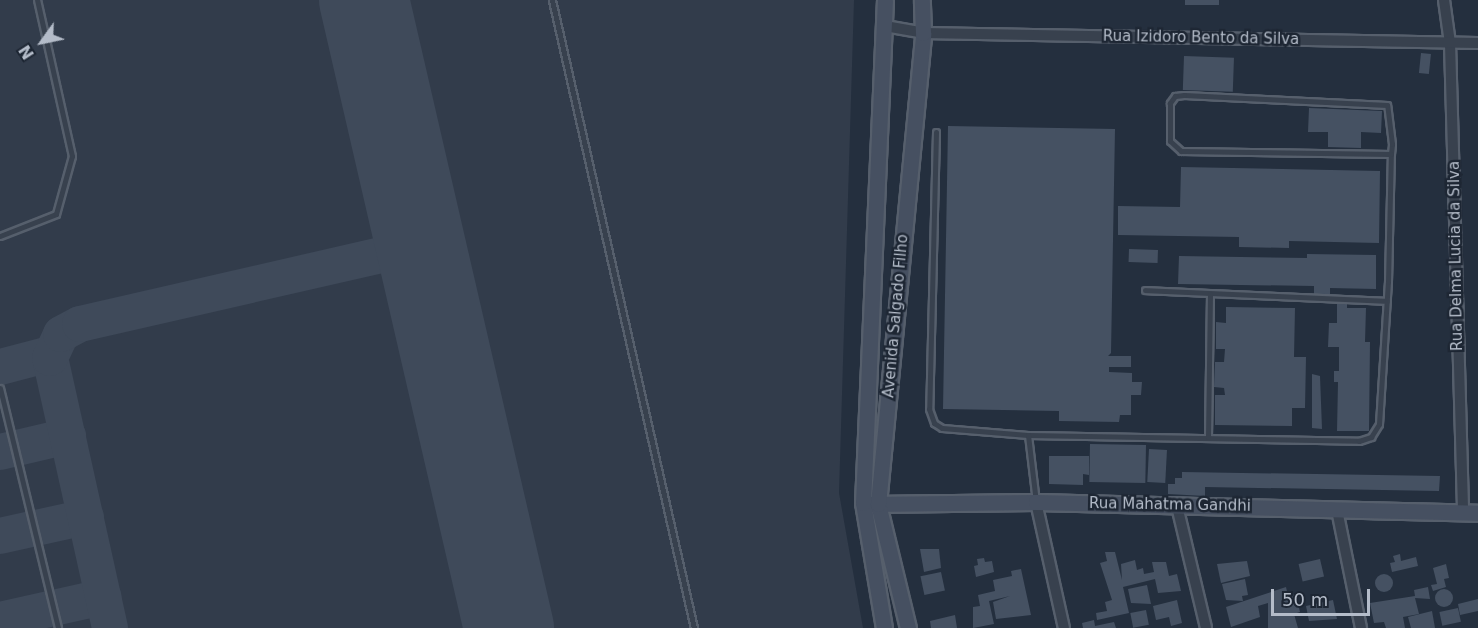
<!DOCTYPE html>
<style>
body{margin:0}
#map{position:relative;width:1478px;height:628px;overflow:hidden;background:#242f3e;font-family:"DejaVu Sans",sans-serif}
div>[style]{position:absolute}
.airport>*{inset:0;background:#323c4b}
.taxiway>*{height:36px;margin:-18px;padding:0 18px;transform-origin:18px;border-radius:18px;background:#3f4a5a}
.runway>*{height:90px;margin:-45px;padding:0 45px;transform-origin:45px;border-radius:45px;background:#3f4a5a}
.building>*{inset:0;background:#455162;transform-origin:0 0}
.round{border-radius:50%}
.roads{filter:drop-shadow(2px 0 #565f6c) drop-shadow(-2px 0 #565f6c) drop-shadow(0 2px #565f6c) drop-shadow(0 -2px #565f6c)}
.lane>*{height:5px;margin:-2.5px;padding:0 2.5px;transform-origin:2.5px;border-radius:2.5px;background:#38414e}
.street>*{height:10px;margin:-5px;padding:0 5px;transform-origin:5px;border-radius:5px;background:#38414e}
.secondary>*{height:15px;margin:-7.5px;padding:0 7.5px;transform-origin:7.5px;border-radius:7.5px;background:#465061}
span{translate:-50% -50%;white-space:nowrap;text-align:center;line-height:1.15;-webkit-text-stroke:5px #1d2633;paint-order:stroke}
.street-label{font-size:15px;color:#b4bcc9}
.north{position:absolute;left:12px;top:12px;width:60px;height:60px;-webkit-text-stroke:4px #1d2633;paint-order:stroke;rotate:237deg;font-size:16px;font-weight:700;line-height:24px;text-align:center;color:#b4bcc9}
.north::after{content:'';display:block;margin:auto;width:21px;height:27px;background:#b4bcc9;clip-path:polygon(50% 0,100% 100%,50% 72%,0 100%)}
.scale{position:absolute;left:1271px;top:589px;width:99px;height:27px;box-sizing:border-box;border:3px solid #b4bcc9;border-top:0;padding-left:8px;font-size:18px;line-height:21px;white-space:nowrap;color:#b4bcc9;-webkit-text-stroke:4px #1d2633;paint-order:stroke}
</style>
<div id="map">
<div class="airport">
<div style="clip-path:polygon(0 0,854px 0,839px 493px,863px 628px,0 628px)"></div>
</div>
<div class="taxiway">
<div style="left:0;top:367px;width:52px;rotate:-14.6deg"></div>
<div style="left:0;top:452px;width:70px;rotate:-13.2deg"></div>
<div style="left:0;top:536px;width:88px;rotate:-12.5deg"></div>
<div style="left:0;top:620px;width:106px;rotate:-12.6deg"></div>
<div style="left:110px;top:628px;width:277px;rotate:-102.5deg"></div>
<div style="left:50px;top:358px;width:26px;rotate:-65deg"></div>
<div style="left:61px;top:334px;width:21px;rotate:-28deg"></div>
<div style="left:80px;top:324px;width:350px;rotate:-12.9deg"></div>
</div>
<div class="runway">
<div style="left:364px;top:0;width:645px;rotate:77deg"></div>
</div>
<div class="building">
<div style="left:1185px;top:0;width:34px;height:5px"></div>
<div style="left:1421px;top:53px;width:10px;height:20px;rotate:6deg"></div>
<div style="left:1184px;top:56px;width:50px;height:34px;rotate:2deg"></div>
<div style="clip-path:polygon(1309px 108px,1382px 111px,1381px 133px,1361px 132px,1361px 148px,1328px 147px,1328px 132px,1308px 132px)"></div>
<div style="clip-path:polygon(948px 126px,1115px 129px,1111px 353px,1108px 356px,1131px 356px,1131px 367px,1109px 367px,1109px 372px,1132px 373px,1132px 382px,1142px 382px,1141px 395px,1131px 395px,1131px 415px,1120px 415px,1119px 422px,1059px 421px,1059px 411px,943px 409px)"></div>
<div style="clip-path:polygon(1181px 167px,1380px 171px,1379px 243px,1289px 241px,1289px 248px,1239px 247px,1239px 237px,1118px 235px,1118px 206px,1180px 207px)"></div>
<div style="left:1129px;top:249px;width:29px;height:13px;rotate:2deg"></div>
<div style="clip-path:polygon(1307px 254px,1376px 255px,1376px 289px,1330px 288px,1330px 296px,1314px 296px,1314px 286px,1178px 284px,1179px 256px,1307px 258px)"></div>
<div style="clip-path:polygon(1337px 302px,1347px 302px,1347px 308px,1366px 308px,1365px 342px,1370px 342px,1369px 431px,1337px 431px,1338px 382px,1334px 382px,1334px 371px,1339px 371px,1339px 347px,1328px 347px,1329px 323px,1337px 323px)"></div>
<div style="clip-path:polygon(1226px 307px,1295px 308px,1294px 357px,1306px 357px,1305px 408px,1292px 408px,1292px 426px,1215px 425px,1215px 395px,1225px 395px,1224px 388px,1214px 387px,1215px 362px,1224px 362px,1225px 349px,1216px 349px,1216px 322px,1226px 323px)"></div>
<div style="clip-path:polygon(1312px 374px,1320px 376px,1322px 429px,1312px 428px)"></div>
<div style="left:1090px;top:444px;width:56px;height:38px;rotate:1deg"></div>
<div style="left:1149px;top:449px;width:18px;height:33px;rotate:3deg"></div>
<div style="clip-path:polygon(1049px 456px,1089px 456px,1089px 475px,1083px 474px,1083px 485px,1049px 484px)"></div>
<div style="clip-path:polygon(1182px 472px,1440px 476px,1439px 491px,1205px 487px,1205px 496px,1168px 494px,1168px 484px,1175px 484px,1175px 478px,1182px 478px)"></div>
<div style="clip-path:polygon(920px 549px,939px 549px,941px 568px,924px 572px)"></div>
<div style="clip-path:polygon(1105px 552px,1115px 552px,1122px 580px,1121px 564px,1135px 560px,1137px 570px,1143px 568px,1144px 574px,1154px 572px,1152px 562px,1166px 562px,1169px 576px,1177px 574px,1181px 591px,1158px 593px,1155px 579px,1123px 587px,1129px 613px,1097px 620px,1096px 613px,1107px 611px,1105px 602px,1112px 600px,1100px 563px,1107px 561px)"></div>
<div style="clip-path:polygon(1400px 554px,1401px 561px,1416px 557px,1418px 566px,1392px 572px,1390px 563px,1395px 562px,1393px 556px)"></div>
<div style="clip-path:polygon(984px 558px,985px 562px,992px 561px,994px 572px,976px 577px,974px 566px,978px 565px,977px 559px)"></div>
<div style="left:1320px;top:559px;width:18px;height:22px;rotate:77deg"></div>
<div style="clip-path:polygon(1247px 561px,1250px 576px,1221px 583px,1217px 564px)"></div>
<div style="clip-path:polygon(1446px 564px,1449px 578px,1444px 579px,1446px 587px,1433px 591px,1431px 585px,1437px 584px,1433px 568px)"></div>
<div style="clip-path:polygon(1021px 569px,1031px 615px,996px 619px,993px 602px,1010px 596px,989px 601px,994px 624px,973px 628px,973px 607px,980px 606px,978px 595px,995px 591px,993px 580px,1012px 576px,1011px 571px)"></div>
<div style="left:941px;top:572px;width:19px;height:21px;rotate:78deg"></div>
<div class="round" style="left:1375px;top:574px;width:18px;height:18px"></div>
<div style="clip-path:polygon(1245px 579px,1248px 595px,1242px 596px,1243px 601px,1226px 600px,1222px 584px)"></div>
<div style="clip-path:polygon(1147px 585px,1151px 604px,1131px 603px,1128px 589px)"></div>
<div style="clip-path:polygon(1286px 587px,1288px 596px,1296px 594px,1300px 612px,1294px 614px,1298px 628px,1268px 628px,1268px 603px,1258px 606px,1260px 617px,1231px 627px,1226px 607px)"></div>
<div style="clip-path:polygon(1428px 587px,1430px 599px,1415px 598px,1419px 614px,1403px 617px,1405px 628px,1386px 628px,1384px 622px,1374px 623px,1370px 603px,1415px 596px,1414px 590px)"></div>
<div class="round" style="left:1435px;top:589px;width:18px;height:18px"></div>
<div style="clip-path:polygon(1478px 599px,1478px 611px,1460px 615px,1458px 604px)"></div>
<div style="clip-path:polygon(1177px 600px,1182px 623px,1171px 626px,1169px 617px,1156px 620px,1153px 606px)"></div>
<div style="clip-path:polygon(1333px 600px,1337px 619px,1309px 621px,1306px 606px)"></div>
<div style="left:1458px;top:608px;width:14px;height:19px;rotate:78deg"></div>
<div style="left:1146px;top:610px;width:15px;height:16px;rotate:79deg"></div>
<div style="clip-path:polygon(1432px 611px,1435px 628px,1411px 628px,1408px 617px)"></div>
<div style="clip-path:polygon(955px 615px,957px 628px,931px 628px,930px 621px)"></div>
<div style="clip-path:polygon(1094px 620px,1095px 626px,1114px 622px,1116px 628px,1083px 628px,1082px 623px)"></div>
</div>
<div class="roads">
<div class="lane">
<div style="left:552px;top:0;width:644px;rotate:77.26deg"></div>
<div style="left:936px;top:132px;width:277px;rotate:91.4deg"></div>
<div style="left:929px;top:409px;width:15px;rotate:70deg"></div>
<div style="left:934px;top:423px;width:9px;rotate:32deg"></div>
<div style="left:942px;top:428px;width:86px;rotate:4.7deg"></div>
<div style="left:1028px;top:435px;width:331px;rotate:1deg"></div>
<div style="left:1359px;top:441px;width:13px;rotate:-18deg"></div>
<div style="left:1371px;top:437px;width:15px;rotate:-58deg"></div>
<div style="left:1379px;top:424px;width:142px;rotate:-86.4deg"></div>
<div style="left:1388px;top:282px;width:128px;rotate:-88.7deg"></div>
<div style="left:1391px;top:154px;width:10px;rotate:-84deg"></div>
<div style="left:1392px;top:144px;width:39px;rotate:-97deg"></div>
<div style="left:1387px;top:105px;width:203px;rotate:-177.2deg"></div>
<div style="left:1184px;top:95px;width:9px;rotate:174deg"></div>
<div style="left:1175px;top:96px;width:9px;rotate:126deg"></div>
<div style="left:1170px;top:103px;width:38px;rotate:90deg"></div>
<div style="left:1170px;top:141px;width:15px;rotate:42deg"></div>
<div style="left:1181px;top:151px;width:210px;rotate:0.8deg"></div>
<div style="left:0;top:236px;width:60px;rotate:-21.4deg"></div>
<div style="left:56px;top:214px;width:60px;rotate:-74.6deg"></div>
<div style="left:72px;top:156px;width:160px;rotate:-102.6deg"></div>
<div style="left:1145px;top:290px;width:242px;rotate:2.6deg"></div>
<div style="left:0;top:388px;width:247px;rotate:76.4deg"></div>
<div style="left:1028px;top:435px;width:67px;rotate:83.2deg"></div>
<div style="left:1208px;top:437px;width:143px;rotate:-89.2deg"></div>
</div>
<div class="street">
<div style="left:1444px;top:0;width:43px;rotate:82.1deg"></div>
<div style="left:1450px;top:43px;width:470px;rotate:88.4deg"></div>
<div style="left:885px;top:26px;width:39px;rotate:10deg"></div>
<div style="left:923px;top:33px;width:555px;rotate:1.03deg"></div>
<div style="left:1036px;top:502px;width:129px;rotate:77.5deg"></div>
<div style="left:1177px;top:506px;width:125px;rotate:76.6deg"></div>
<div style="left:1337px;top:510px;width:120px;rotate:78.5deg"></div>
</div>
<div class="secondary">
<div style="left:869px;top:504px;width:167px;rotate:-0.7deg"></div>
<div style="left:1036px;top:502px;width:442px;rotate:1.4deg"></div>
<div style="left:884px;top:628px;width:127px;rotate:-99.5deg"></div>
<div style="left:863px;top:503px;width:503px;rotate:-87.5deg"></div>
<div style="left:908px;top:628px;width:128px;rotate:-103.6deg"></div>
<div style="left:878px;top:504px;width:473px;rotate:-84.5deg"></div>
<div style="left:923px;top:33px;width:33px;rotate:-92deg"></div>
</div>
</div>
<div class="street-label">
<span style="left:1201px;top:38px;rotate:1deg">Rua Izidoro Bento da Silva</span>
<span style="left:1456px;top:256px;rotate:-91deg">Rua Delma Lucia da Silva</span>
<span style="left:896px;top:316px;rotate:-85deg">Avenida Salgado Filho</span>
<span style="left:1170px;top:505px;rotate:1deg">Rua Mahatma Gandhi</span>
</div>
<div class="north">N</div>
<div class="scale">50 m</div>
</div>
